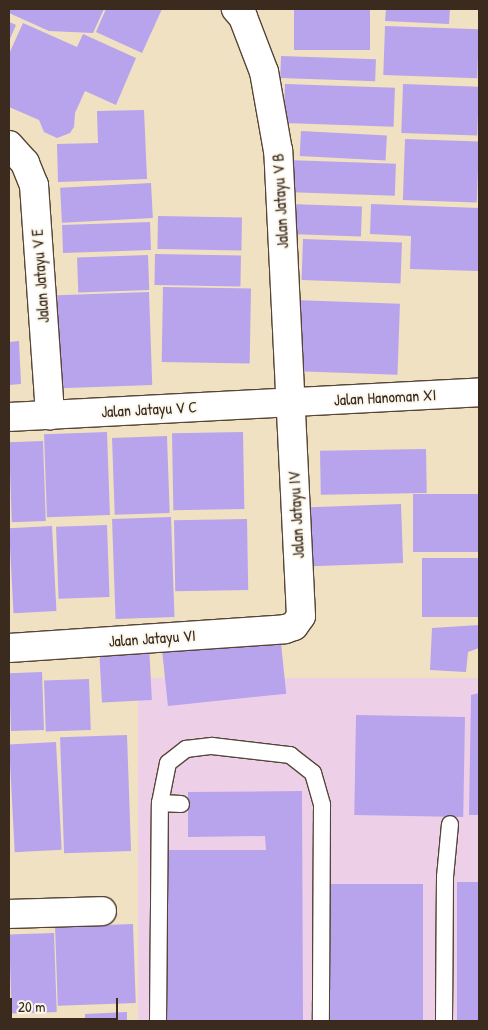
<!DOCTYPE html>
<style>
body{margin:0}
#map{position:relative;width:488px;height:1030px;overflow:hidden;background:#f0e1c2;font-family:"Patrick Hand",sans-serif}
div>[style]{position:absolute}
.built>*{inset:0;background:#edd0e8;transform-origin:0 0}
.building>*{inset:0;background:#b8a3ed;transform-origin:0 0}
.roads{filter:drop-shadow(1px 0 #564537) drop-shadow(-1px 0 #564537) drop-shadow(0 1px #564537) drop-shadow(0 -1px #564537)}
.lane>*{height:16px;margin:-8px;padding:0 8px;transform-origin:8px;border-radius:8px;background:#fff}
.street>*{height:28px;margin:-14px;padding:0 14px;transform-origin:14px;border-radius:14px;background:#fff}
span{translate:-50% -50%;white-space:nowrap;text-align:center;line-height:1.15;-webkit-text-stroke:4px #fbf7ec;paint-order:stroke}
.street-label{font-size:16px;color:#3b2a1e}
.frame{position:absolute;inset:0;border:10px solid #3b2a1e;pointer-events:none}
.scale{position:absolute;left:10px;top:998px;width:108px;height:22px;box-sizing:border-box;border:2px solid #3b2a1e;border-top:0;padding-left:6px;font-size:15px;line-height:18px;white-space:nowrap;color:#3b2a1e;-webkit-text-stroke:4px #fbf7ec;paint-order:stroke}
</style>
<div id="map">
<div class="built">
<div style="left:479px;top:678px;width:343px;height:341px;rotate:90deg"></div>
</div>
<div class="building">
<div style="clip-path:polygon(9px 9px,104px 9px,93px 33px,49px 31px,9px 13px)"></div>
<div style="clip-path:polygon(106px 9px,162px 9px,142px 53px,96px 32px)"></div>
<div style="left:294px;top:9px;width:76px;height:41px"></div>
<div style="clip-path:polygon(386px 9px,450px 9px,449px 24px,385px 21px)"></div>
<div style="clip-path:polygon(9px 22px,16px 25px,9px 41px)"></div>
<div style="clip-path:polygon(23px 23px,77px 47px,83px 34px,136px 58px,116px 105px,85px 91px,75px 113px,74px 127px,70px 133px,57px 138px,44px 132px,39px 120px,9px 107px,9px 54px)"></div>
<div style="left:385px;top:26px;width:94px;height:49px;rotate:2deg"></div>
<div style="left:281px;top:56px;width:95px;height:22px;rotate:2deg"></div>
<div style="left:285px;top:84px;width:110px;height:39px;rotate:2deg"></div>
<div style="left:403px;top:84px;width:76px;height:49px;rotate:2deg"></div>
<div style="clip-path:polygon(144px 110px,147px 179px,58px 182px,57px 144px,98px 143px,97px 111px)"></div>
<div style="left:301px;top:131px;width:86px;height:25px;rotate:3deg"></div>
<div style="left:405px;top:139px;width:74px;height:61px;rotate:2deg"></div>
<div style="left:286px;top:160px;width:110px;height:32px;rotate:2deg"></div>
<div style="left:151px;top:183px;width:35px;height:91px;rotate:87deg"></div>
<div style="left:290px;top:204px;width:72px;height:30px;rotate:2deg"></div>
<div style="clip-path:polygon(371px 204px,479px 208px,479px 271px,410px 269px,411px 236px,370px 234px)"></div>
<div style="left:158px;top:216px;width:84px;height:33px;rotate:1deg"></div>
<div style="left:150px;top:222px;width:28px;height:88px;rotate:88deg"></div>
<div style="left:303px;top:239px;width:99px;height:41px;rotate:2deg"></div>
<div style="left:155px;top:254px;width:86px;height:31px;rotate:1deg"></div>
<div style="left:148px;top:255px;width:35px;height:71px;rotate:88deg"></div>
<div style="left:163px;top:287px;width:88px;height:75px;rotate:1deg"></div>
<div style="left:149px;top:292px;width:93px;height:92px;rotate:88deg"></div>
<div style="left:294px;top:300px;width:106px;height:71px;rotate:2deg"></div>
<div style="clip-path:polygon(19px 341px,21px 384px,9px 385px,9px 342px)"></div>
<div style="left:107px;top:432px;width:83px;height:63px;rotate:88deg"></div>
<div style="left:243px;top:432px;width:77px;height:71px;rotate:89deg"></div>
<div style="left:167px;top:436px;width:77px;height:55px;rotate:88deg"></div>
<div style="left:43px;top:441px;width:80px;height:34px;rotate:88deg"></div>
<div style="left:426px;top:449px;width:44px;height:106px;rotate:89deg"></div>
<div style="left:479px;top:494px;width:58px;height:66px;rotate:90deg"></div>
<div style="left:401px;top:504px;width:59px;height:92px;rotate:88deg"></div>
<div style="left:171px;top:517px;width:100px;height:59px;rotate:88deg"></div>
<div style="left:247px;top:519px;width:71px;height:73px;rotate:89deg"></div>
<div style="left:107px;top:525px;width:72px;height:51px;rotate:88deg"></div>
<div style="left:52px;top:526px;width:85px;height:43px;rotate:87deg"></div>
<div style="left:479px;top:558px;width:59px;height:57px;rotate:90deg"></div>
<div style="clip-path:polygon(479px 625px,479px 648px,468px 652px,466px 672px,430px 670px,432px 628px)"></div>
<div style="left:280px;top:634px;width:60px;height:119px;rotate:84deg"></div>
<div style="left:149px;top:645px;width:55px;height:50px;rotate:87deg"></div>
<div style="left:42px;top:672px;width:58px;height:33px;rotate:88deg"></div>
<div style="left:89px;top:679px;width:51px;height:45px;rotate:88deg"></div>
<div style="clip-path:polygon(479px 693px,479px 815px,469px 815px,471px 695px)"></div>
<div style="left:356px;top:715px;width:109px;height:100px;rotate:1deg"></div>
<div style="left:127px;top:735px;width:116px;height:67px;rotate:88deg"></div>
<div style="left:56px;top:742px;width:108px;height:47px;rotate:87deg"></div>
<div style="clip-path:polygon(302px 791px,303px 1021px,160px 1021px,159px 850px,266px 850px,265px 836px,188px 837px,188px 792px)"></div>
<div style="left:457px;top:882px;width:22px;height:139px"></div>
<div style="left:324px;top:884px;width:99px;height:137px"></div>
<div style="left:133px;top:924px;width:79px;height:78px;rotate:88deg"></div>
<div style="left:54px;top:933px;width:79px;height:45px;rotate:88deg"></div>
<div style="clip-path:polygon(127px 1012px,127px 1021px,85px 1021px,85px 1014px)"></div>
</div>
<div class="roads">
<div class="lane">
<div style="left:160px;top:803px;width:21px;rotate:3deg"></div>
<div style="left:158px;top:1021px;width:218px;rotate:-89.5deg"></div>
<div style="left:160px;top:803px;width:41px;rotate:-78.7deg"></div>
<div style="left:168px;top:763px;width:23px;rotate:-38deg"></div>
<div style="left:186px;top:749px;width:26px;rotate:-7deg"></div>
<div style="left:212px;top:746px;width:79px;rotate:6.6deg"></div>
<div style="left:290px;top:755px;width:29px;rotate:38deg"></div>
<div style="left:313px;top:773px;width:33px;rotate:74deg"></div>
<div style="left:322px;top:805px;width:216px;rotate:90.3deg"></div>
<div style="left:444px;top:1021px;width:144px;rotate:-89.6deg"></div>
<div style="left:445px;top:877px;width:53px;rotate:-84.6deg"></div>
</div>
<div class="street">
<div style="left:9px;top:145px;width:24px;rotate:48deg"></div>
<div style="left:25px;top:163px;width:24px;rotate:68deg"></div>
<div style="left:34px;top:185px;width:231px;rotate:86deg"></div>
<div style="left:9px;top:417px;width:471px;rotate:-3deg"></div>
<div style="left:9px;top:648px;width:277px;rotate:-3.9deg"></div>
<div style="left:285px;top:629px;width:9px;rotate:-18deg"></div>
<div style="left:294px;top:626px;width:12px;rotate:-55deg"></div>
<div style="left:301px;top:616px;width:466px;rotate:-92.8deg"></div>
<div style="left:278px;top:151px;width:80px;rotate:-100deg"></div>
<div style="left:264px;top:72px;width:59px;rotate:-110.9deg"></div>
<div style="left:243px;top:17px;width:11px;rotate:-131deg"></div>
<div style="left:9px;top:914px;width:93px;rotate:-1.8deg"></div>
</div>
</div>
<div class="street-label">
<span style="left:280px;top:201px;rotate:-93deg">Jalan Jatayu V B</span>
<span style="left:40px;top:276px;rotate:-94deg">Jalan Jatayu V E</span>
<span style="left:385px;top:397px;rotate:-3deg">Jalan Hanoman XI</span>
<span style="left:149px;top:409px;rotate:-3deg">Jalan Jatayu V C</span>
<span style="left:296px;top:515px;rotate:-93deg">Jalan Jatayu IV</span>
<span style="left:152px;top:638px;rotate:-4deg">Jalan Jatayu VI</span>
</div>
<div class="frame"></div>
<div class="scale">20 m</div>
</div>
